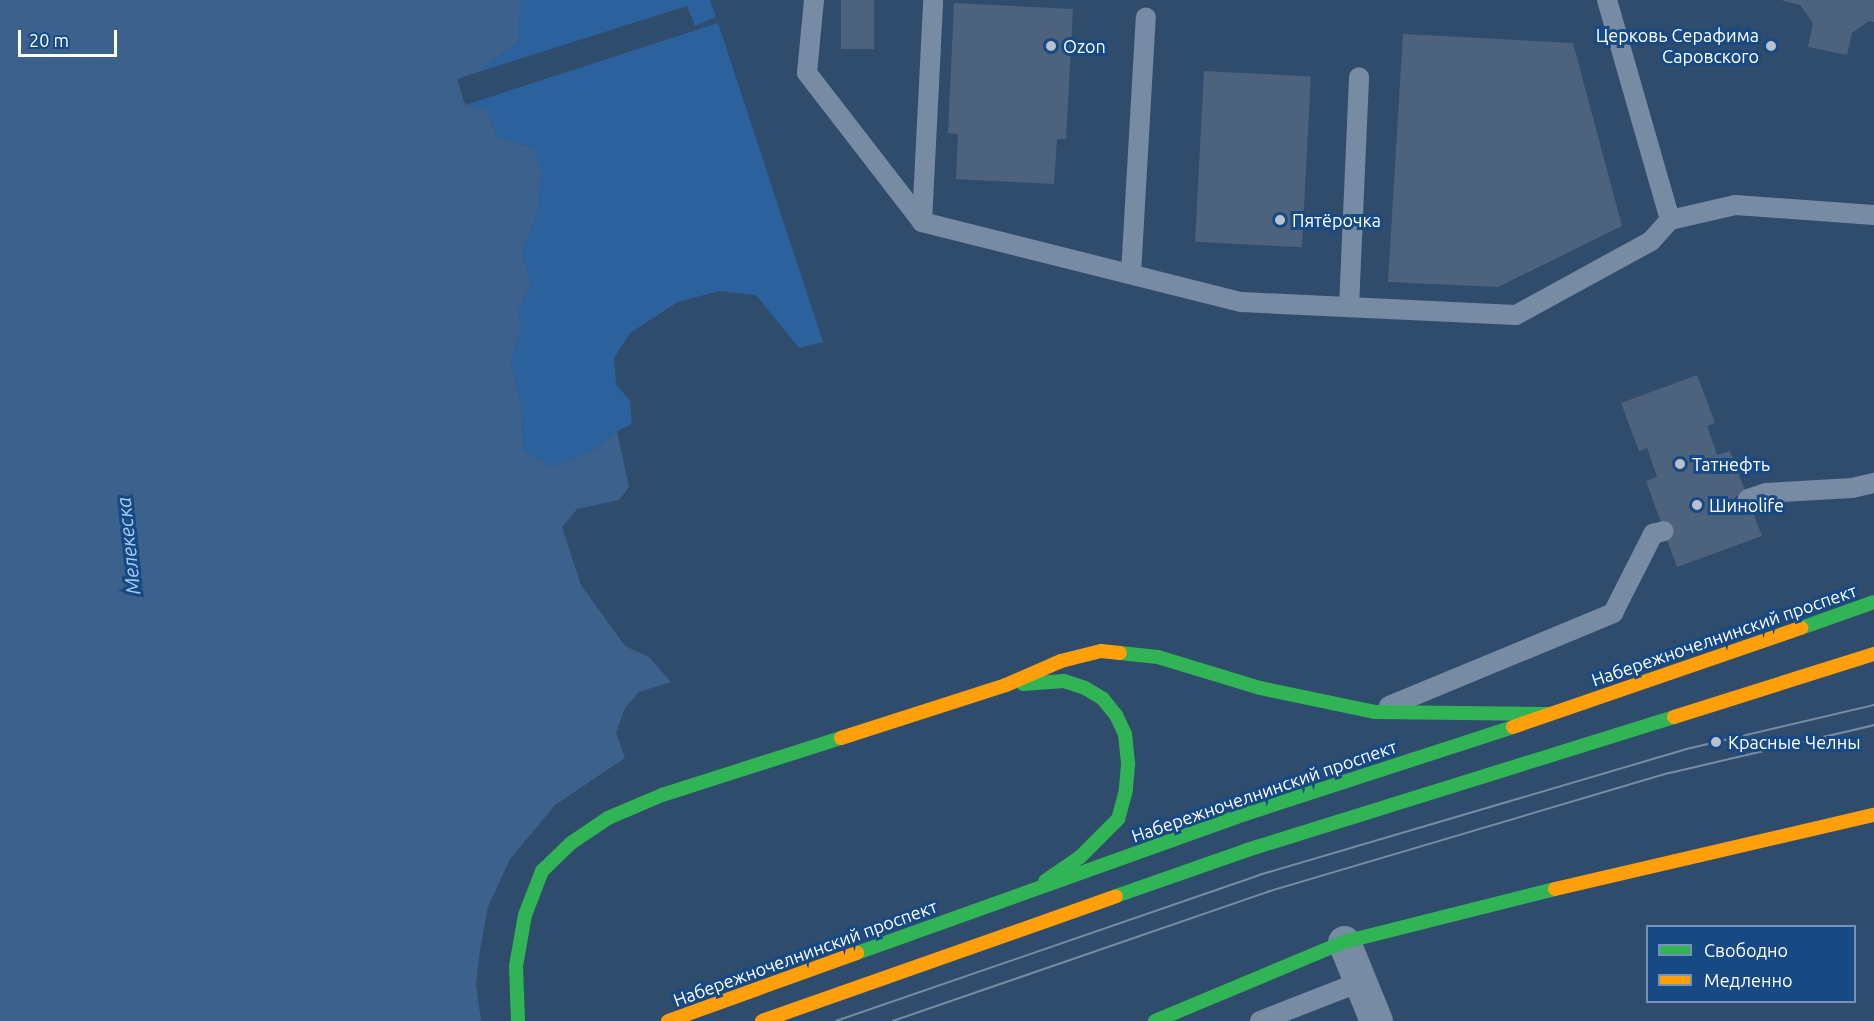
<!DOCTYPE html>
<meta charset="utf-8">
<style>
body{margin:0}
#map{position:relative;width:1874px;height:1021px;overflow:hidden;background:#304c6c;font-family:Ubuntu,sans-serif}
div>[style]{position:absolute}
.green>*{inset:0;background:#2b619c}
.water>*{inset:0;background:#3c618c}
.building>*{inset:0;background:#4d637d;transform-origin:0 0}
.lane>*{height:20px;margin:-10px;padding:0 10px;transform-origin:10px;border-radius:10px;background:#778ba2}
.street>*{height:33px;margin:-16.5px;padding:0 16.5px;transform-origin:16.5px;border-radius:16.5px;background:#778ba2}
.fast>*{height:14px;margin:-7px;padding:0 7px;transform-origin:7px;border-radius:7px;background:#30b455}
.slow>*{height:14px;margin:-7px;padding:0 7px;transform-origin:7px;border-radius:7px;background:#ff9f0a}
.tram>*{height:1.5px;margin:-0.75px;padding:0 0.75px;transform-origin:0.75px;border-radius:0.75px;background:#788ca2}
.dots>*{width:16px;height:16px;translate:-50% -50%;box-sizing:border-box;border:3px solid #174a85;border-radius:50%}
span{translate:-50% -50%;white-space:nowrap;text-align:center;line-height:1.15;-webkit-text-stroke:6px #174a85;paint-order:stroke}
.poi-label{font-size:18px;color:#fff}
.right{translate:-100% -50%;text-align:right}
.left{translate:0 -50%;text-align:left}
.street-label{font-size:18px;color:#fff}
.water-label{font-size:20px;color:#a8cdf5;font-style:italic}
.legend{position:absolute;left:1646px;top:925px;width:210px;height:78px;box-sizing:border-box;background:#174a85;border:2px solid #7492b6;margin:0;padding:8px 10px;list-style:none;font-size:18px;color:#fff}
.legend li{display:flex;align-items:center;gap:12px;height:30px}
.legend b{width:30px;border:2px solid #7492b6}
.scale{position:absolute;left:18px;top:30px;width:99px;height:27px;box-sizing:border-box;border:3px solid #fff;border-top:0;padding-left:8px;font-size:18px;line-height:21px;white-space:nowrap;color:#fff;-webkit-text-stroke:4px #174a85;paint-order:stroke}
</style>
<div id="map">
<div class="green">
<div style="clip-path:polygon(521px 0,710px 0,716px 17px,695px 26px,687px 6px,478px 72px,518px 42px)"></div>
<div style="clip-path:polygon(718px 23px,823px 342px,799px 348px,756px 295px,719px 291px,678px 302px,630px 333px,614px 358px,616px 384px,630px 401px,632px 424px,617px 431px,594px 450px,552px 467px,524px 451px,521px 406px,511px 361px,522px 326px,517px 311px,531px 285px,522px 252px,537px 214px,533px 148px,497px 137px,486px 109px,465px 105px)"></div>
</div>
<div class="water">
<div style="clip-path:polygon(0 0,521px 0,518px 42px,478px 72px,457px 79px,465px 105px,486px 109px,497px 137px,533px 148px,541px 173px,537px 214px,522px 252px,531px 285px,517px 311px,522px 326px,511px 361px,521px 406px,524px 451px,552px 467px,594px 450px,617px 431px,629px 487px,619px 500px,577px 509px,562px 527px,581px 585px,625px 646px,649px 657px,671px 682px,639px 692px,625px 708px,616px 733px,625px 758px,555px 805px,510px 859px,488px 907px,480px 950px,476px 984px,481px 1021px,0 1021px)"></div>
</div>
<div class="building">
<div style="left:841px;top:0;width:33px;height:49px"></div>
<div style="clip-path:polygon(1781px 0,1874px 0,1874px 22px,1869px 21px,1852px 33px,1847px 55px,1808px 47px,1813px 23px,1800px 5px)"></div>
<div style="clip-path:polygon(954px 3px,1073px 9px,1066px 139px,1057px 139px,1054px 184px,956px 179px,958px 134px,948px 133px)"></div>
<div style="clip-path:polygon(1403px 34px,1573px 43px,1622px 226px,1498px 287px,1388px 282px)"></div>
<div style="left:1204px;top:71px;width:107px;height:171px;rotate:3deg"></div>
<div style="clip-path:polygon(1697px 375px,1715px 423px,1707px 426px,1717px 455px,1730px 451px,1762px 536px,1677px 567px,1646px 481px,1657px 477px,1647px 448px,1639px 451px,1621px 403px)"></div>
</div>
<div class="lane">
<div style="left:814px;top:0;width:73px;rotate:95.5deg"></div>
<div style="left:807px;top:73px;width:188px;rotate:52.3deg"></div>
<div style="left:922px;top:222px;width:329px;rotate:14.1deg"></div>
<div style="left:1241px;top:302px;width:275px;rotate:2.7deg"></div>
<div style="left:1516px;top:315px;width:154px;rotate:-28.7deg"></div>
<div style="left:1651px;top:241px;width:28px;rotate:-48deg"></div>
<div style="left:1670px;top:220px;width:67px;rotate:-13deg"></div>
<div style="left:1735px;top:205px;width:139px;rotate:4.1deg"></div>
<div style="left:1607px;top:0;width:229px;rotate:74deg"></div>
<div style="left:922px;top:222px;width:220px;rotate:-87.1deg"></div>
<div style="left:1131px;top:274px;width:257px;rotate:-86.7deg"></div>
<div style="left:1349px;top:307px;width:230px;rotate:-87.5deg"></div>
<div style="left:1748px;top:499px;width:19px;rotate:-18deg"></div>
<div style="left:1766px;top:493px;width:86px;rotate:-3.3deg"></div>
<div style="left:1852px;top:488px;width:23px;rotate:-13deg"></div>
<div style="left:1389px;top:706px;width:243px;rotate:-22.5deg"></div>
<div style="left:1613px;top:613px;width:89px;rotate:-63.1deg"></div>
<div style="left:1653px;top:534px;width:11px;rotate:-15deg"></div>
<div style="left:1260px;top:1021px;width:107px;rotate:-21.3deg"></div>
</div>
<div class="street">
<div style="left:1344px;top:942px;width:85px;rotate:67.9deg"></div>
</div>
<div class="fast">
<div style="left:1801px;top:628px;width:77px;rotate:-19.6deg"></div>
<div style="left:1120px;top:653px;width:38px;rotate:6deg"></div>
<div style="left:1158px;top:657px;width:107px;rotate:16.9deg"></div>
<div style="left:1260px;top:688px;width:117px;rotate:11.8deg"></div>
<div style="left:1375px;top:712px;width:172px;rotate:0.7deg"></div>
<div style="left:1023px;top:684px;width:41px;rotate:-4.2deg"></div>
<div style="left:1064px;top:681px;width:22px;rotate:18deg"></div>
<div style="left:1085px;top:688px;width:21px;rotate:31deg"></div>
<div style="left:1103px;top:699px;width:21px;rotate:51deg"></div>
<div style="left:1116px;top:715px;width:21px;rotate:65deg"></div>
<div style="left:1125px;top:734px;width:31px;rotate:84deg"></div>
<div style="left:1128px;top:765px;width:25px;rotate:95deg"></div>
<div style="left:1126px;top:790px;width:30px;rotate:105deg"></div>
<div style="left:1118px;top:819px;width:54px;rotate:135deg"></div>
<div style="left:1080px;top:857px;width:42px;rotate:145.6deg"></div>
<div style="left:1116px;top:896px;width:139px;rotate:-19.3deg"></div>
<div style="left:1247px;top:850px;width:447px;rotate:-17.3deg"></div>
<div style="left:857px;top:953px;width:403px;rotate:-19.7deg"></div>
<div style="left:1236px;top:817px;width:291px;rotate:-18deg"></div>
<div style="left:518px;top:1021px;width:55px;rotate:-92.1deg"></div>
<div style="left:516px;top:966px;width:52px;rotate:-80deg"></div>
<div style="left:525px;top:915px;width:47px;rotate:-68.9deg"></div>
<div style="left:542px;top:871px;width:40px;rotate:-44deg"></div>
<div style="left:571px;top:843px;width:45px;rotate:-34deg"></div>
<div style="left:608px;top:818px;width:59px;rotate:-23.1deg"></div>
<div style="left:662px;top:795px;width:188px;rotate:-17.7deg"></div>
<div style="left:1155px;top:1021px;width:205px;rotate:-22.7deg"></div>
<div style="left:1344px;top:942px;width:218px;rotate:-14.1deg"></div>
</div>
<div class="slow">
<div style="left:1674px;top:717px;width:210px;rotate:-17.5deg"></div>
<div style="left:1513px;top:727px;width:305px;rotate:-19deg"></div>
<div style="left:841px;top:738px;width:173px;rotate:-17.8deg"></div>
<div style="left:1006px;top:685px;width:60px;rotate:-23.6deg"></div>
<div style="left:1061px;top:661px;width:41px;rotate:-14deg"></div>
<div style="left:1101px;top:651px;width:19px;rotate:6deg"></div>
<div style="left:1555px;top:889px;width:327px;rotate:-13.1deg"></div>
<div style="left:668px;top:1021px;width:201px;rotate:-19.8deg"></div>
<div style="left:762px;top:1021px;width:375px;rotate:-19.4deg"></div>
</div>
<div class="tram">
<div style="left:836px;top:1021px;width:447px;rotate:-19deg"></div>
<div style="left:1259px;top:875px;width:450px;rotate:-16.4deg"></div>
<div style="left:1691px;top:748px;width:188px;rotate:-13.2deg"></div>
<div style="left:893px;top:1021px;width:396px;rotate:-19deg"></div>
<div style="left:1267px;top:892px;width:420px;rotate:-16.5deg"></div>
<div style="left:1670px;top:773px;width:210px;rotate:-13.2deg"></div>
</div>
<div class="dots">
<div style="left:1051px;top:46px;background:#b7c0cc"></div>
<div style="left:1771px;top:46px;background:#b7c0cc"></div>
<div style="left:1280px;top:220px;background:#b7c0cc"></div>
<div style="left:1680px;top:464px;background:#b7c0cc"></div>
<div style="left:1697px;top:505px;background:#b7c0cc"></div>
<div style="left:1716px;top:742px;background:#b7c0cc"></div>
</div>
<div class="poi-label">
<span class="right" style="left:1759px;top:46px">Церковь Серафима<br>Саровского</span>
<span class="left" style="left:1063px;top:46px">Ozon</span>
<span class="left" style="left:1292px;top:220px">Пятёрочка</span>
<span class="left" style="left:1692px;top:464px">Татнефть</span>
<span class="left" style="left:1709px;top:505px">Шиноlife</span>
<span class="left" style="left:1728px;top:742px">Красные Челны</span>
</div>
<div class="street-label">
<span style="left:1724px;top:635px;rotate:-19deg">Набережночелнинский проспект</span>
<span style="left:1264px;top:791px;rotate:-19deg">Набережночелнинский проспект</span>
<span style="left:805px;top:953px;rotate:-20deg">Набережночелнинский проспект</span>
</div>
<div class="water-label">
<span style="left:128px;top:546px;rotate:-96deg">Мелекеска</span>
</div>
<ul class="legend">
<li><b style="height:8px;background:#30b455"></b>Свободно</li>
<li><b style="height:8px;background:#ff9f0a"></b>Медленно</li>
</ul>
<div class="scale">20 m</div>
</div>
